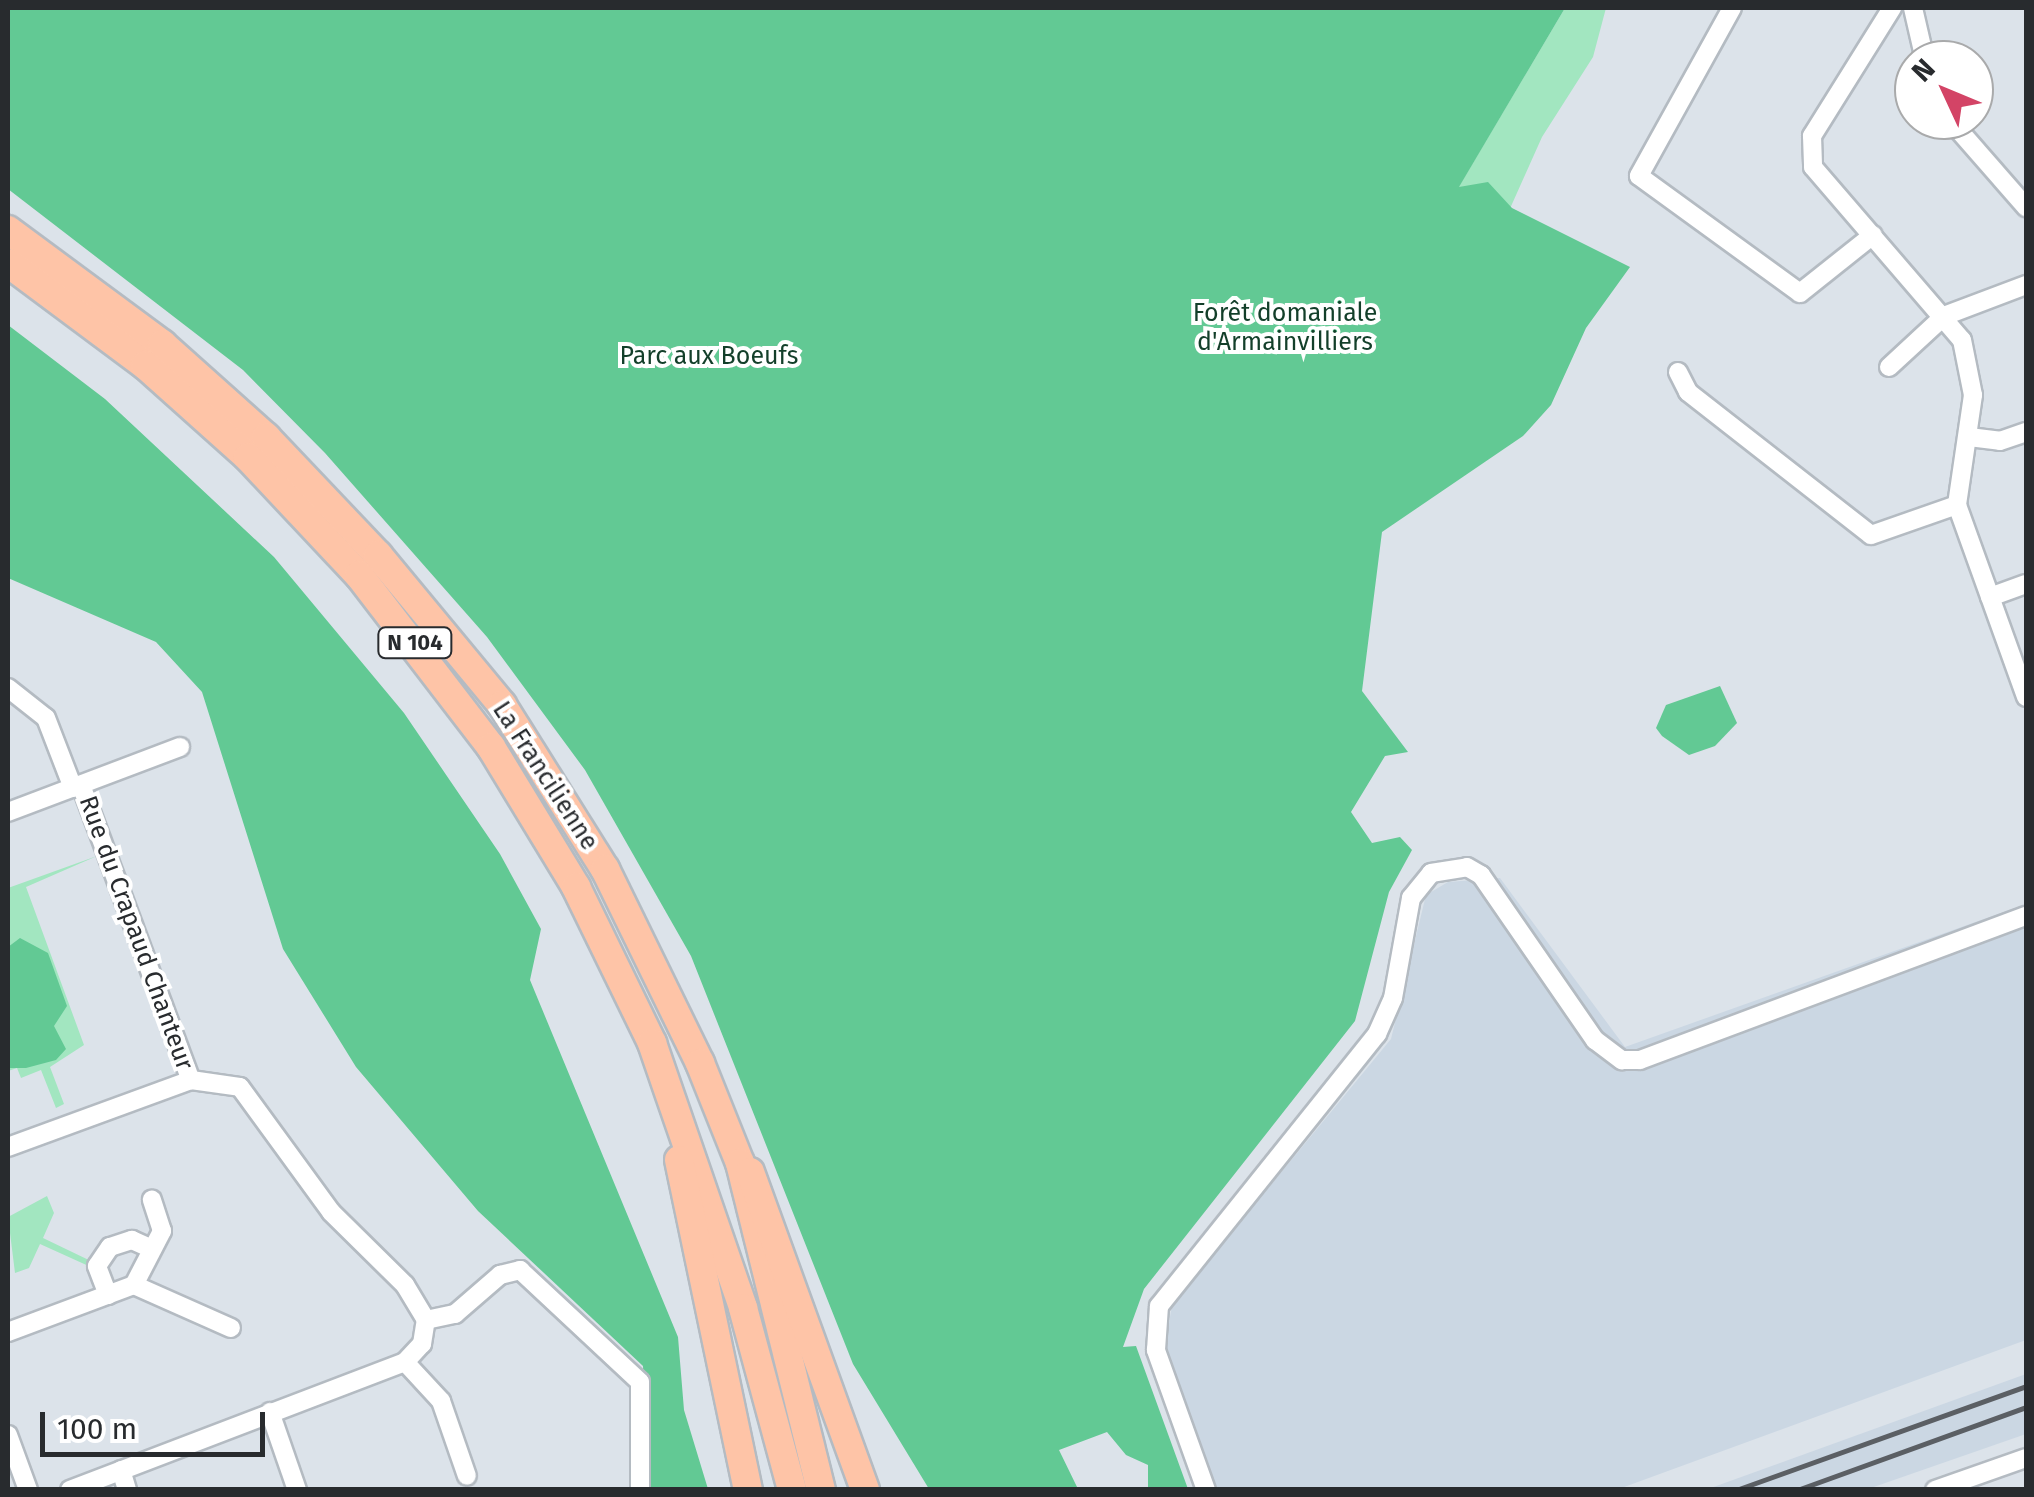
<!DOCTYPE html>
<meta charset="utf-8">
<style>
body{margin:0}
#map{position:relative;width:2034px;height:1497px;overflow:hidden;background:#dce3ea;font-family:"Fira Sans",sans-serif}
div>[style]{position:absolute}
.built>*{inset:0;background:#cbd7e3}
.green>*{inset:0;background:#a2e6c0}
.forest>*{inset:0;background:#62c994}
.roads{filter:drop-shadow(2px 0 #b4bbc2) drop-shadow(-2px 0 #b4bbc2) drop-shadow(0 2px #b4bbc2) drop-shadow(0 -2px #b4bbc2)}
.minor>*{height:18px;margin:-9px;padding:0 9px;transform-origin:9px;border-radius:9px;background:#fff}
.trunk>*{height:28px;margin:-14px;padding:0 14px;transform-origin:14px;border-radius:14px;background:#fec4a7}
.rail>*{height:5px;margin:-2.5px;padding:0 2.5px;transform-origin:2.5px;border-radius:2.5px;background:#5b5f64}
span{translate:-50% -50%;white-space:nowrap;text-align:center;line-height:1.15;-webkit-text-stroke:8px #fff;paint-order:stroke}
.shield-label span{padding:2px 8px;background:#fff;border:2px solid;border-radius:8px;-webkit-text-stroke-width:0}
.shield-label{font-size:22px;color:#282b2e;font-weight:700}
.park-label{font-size:25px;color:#133f2a}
.street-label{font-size:25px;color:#282b2e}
.frame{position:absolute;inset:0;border:10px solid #282b2e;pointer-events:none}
.north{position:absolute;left:1894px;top:40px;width:100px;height:100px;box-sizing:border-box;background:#fff;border:2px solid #a9aaab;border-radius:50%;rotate:314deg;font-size:28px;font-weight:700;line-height:40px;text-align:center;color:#282b2e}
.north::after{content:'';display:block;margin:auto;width:35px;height:45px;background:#d34466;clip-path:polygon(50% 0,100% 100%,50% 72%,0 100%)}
.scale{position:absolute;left:40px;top:1412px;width:225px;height:45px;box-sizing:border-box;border:5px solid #282b2e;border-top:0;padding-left:12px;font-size:30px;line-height:35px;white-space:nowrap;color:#282b2e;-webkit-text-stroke:8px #fff;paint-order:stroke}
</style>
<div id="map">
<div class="built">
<div style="clip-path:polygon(1500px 878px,1625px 1047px,2026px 904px,2026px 1340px,1616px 1490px,1216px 1489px,1165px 1347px,1172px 1305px,1391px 1039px,1426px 895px,1448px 882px)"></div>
<div style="clip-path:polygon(2026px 1374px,2026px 1434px,1868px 1489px,1708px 1489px)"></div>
</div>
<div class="green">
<div style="clip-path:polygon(1565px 8px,1606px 8px,1593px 57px,1542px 137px,1491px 251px,1458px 188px)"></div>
<div style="clip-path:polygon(97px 856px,26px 887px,84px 1045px,50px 1067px,64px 1104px,56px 1108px,41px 1070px,21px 1078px,17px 1068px,8px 1071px,8px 888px)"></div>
<div style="clip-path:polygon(47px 1196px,54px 1213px,43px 1238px,95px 1263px,93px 1268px,40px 1244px,29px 1268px,15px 1273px,8px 1217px)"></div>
</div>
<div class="forest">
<div style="clip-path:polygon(8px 8px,1565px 8px,1459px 187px,1488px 182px,1512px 208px,1630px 267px,1586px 328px,1551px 405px,1523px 436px,1382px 532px,1362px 691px,1408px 752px,1385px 756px,1351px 812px,1372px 843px,1400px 837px,1412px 850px,1389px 892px,1355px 1021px,1144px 1289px,1123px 1347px,1136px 1346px,1188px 1489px,1148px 1489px,1148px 1465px,1126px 1455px,1107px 1432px,1059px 1450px,1078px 1489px,929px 1489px,853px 1364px,691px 956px,585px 770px,487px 637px,325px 453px,243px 370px,8px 189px)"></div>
<div style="clip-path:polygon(8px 325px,105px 399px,274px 557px,404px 713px,500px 854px,541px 929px,530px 980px,678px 1337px,684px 1410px,708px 1489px,648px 1489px,643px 1366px,478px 1211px,356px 1067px,283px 949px,202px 692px,156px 642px,8px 578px)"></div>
<div style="clip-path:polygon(1720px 686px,1737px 723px,1715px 746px,1689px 755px,1662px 736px,1656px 728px,1666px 705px)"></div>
<div style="clip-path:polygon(20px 938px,48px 953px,67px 1006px,54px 1026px,66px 1049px,56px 1060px,26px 1068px,8px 1068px,8px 947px)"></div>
</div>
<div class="roads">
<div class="minor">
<div style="left:1732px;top:8px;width:192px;rotate:119deg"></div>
<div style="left:1639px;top:176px;width:199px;rotate:36deg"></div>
<div style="left:1800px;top:293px;width:93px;rotate:-38.5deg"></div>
<div style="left:1892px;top:8px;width:151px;rotate:122deg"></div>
<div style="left:1812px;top:136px;width:31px;rotate:88deg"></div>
<div style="left:1813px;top:167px;width:228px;rotate:49.3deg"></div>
<div style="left:1962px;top:340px;width:56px;rotate:78.7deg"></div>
<div style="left:1973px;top:395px;width:111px;rotate:98.3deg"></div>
<div style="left:1957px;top:505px;width:204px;rotate:70.2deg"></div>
<div style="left:1913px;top:8px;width:53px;rotate:77deg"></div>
<div style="left:1950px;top:120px;width:116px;rotate:48.9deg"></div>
<div style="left:1889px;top:367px;width:75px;rotate:-42.8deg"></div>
<div style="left:1944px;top:316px;width:88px;rotate:-20.7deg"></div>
<div style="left:1678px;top:372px;width:22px;rotate:63deg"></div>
<div style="left:1688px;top:392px;width:232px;rotate:38deg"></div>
<div style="left:1871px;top:535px;width:91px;rotate:-19.2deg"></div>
<div style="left:1969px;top:437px;width:31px;rotate:7deg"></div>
<div style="left:2000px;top:441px;width:28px;rotate:-19deg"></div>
<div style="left:1990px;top:597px;width:38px;rotate:-20deg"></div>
<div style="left:8px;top:688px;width:48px;rotate:38.3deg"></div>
<div style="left:46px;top:718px;width:75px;rotate:68.9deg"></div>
<div style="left:81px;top:785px;width:315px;rotate:69.6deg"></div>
<div style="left:8px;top:812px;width:184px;rotate:-20.7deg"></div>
<div style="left:191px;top:1080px;width:49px;rotate:8.1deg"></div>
<div style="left:240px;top:1087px;width:155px;rotate:53.9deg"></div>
<div style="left:331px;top:1212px;width:104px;rotate:44.6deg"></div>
<div style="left:405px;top:1285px;width:41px;rotate:59deg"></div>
<div style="left:8px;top:1147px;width:195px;rotate:-20.1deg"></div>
<div style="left:134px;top:1285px;width:106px;rotate:23.9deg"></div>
<div style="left:108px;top:1295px;width:31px;rotate:-111deg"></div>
<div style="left:97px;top:1266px;width:23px;rotate:-56deg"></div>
<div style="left:110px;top:1247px;width:23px;rotate:-18deg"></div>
<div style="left:132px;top:1240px;width:22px;rotate:24deg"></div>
<div style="left:8px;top:1332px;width:134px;rotate:-20.5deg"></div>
<div style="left:134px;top:1285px;width:61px;rotate:-62.6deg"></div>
<div style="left:162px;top:1231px;width:33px;rotate:-108deg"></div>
<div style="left:405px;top:1362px;width:53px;rotate:47.3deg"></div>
<div style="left:441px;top:1401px;width:79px;rotate:70.9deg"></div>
<div style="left:270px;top:1412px;width:83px;rotate:70.9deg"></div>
<div style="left:8px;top:1435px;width:59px;rotate:70deg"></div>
<div style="left:121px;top:1470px;width:21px;rotate:73deg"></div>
<div style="left:70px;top:1490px;width:359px;rotate:-20.9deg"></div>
<div style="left:405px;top:1362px;width:25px;rotate:-47deg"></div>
<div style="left:422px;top:1344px;width:24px;rotate:-81deg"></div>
<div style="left:426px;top:1320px;width:30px;rotate:-12deg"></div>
<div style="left:455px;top:1314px;width:60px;rotate:-40.9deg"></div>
<div style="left:500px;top:1275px;width:21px;rotate:-14deg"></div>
<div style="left:520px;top:1270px;width:164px;rotate:43deg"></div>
<div style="left:640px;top:1382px;width:108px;rotate:90deg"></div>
<div style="left:1206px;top:1490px;width:149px;rotate:-109.7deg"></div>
<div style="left:1156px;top:1350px;width:44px;rotate:-86.1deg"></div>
<div style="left:1159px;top:1306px;width:349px;rotate:-51.3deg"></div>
<div style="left:1377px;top:1034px;width:39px;rotate:-66deg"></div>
<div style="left:1393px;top:998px;width:102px;rotate:-79.8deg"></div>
<div style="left:1411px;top:898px;width:32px;rotate:-51deg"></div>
<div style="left:1431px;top:873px;width:36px;rotate:-9deg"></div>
<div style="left:1467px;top:867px;width:16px;rotate:30deg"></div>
<div style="left:1481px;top:875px;width:201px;rotate:55.4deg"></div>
<div style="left:1595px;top:1040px;width:34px;rotate:37deg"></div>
<div style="left:1622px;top:1060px;width:18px"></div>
<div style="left:1640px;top:1060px;width:412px;rotate:-20.5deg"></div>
<div style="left:1935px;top:1490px;width:96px;rotate:-19.4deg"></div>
</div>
<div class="trunk">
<div style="left:8px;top:230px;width:192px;rotate:36.5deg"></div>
<div style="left:162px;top:344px;width:140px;rotate:41.8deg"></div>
<div style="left:266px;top:437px;width:163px;rotate:46.5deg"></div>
<div style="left:378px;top:555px;width:195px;rotate:50.4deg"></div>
<div style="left:502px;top:705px;width:194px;rotate:57.9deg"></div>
<div style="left:605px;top:869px;width:216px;rotate:63.9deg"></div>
<div style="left:700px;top:1063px;width:108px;rotate:68.2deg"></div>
<div style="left:740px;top:1163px;width:337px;rotate:76.1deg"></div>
<div style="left:8px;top:263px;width:171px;rotate:36.7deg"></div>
<div style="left:145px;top:365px;width:138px;rotate:41.8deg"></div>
<div style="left:248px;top:457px;width:162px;rotate:46.8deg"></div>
<div style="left:359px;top:575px;width:217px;rotate:52.5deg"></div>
<div style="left:491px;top:747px;width:164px;rotate:58.7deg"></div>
<div style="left:576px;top:887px;width:174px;rotate:64deg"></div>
<div style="left:652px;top:1043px;width:280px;rotate:71deg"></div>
<div style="left:743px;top:1308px;width:188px;rotate:74.9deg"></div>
<div style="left:679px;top:1160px;width:337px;rotate:78.2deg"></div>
<div style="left:750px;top:1172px;width:338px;rotate:70.1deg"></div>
</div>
</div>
<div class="rail">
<div style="left:1736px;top:1490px;width:308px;rotate:-19.7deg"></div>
<div style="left:1797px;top:1490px;width:244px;rotate:-19.9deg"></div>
</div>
<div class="shield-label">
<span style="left:415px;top:643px">N 104</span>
</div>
<div class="park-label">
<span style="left:1285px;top:328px">Forêt domaniale<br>d'Armainvilliers</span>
<span style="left:709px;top:356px">Parc aux Boeufs</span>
</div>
<div class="street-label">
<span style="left:545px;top:776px;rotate:57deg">La Francilienne</span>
<span style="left:136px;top:933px;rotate:70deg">Rue du Crapaud Chanteur</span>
</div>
<div class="frame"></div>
<div class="north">N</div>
<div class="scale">100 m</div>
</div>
